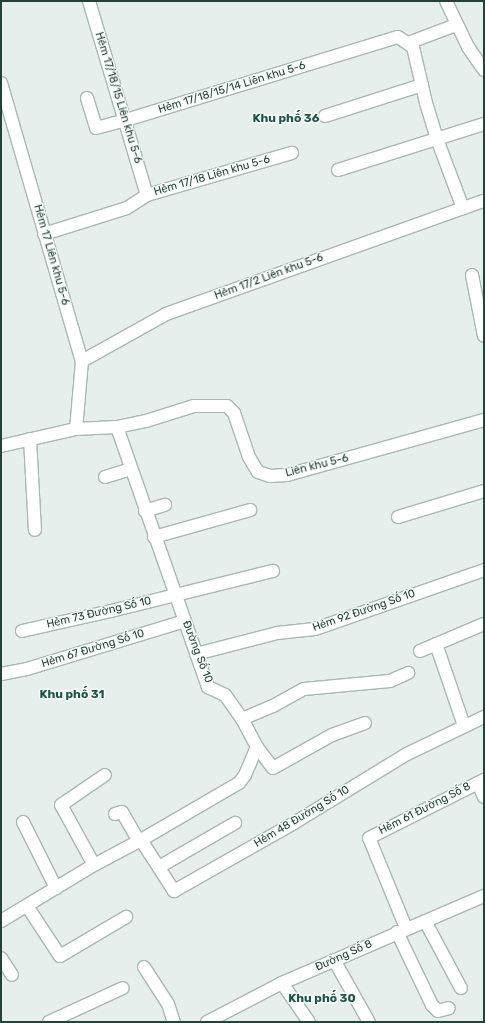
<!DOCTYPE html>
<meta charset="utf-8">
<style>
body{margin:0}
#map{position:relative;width:485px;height:1023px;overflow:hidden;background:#e6efeb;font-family:Rubik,sans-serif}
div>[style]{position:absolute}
.roads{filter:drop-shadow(1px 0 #a8b8b2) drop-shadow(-1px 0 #a8b8b2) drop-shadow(0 1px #a8b8b2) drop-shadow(0 -1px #a8b8b2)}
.street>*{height:12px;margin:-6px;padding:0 6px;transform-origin:6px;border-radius:6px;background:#fff}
span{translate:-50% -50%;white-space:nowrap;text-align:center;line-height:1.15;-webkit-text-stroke:3px #f7fbf9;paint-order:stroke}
.street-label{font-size:11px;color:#24423a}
.neighbourhood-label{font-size:12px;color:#1f5548;font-weight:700}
.frame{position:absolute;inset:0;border:2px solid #24423a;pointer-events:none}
</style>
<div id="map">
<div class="roads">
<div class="street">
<div style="left:89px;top:1px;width:202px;rotate:73.4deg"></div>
<div style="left:446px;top:1px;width:51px;rotate:64.4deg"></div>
<div style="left:468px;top:47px;width:28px;rotate:55deg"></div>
<div style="left:408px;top:43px;width:51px;rotate:-20.6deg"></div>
<div style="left:1px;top:83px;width:290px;rotate:73.8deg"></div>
<div style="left:82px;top:361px;width:68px;rotate:95deg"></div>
<div style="left:87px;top:98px;width:31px;rotate:73deg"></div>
<div style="left:96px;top:128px;width:31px;rotate:-15deg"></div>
<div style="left:126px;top:120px;width:284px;rotate:-17deg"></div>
<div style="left:398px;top:37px;width:18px;rotate:34deg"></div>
<div style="left:413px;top:47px;width:57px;rotate:76.9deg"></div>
<div style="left:426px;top:103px;width:38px;rotate:73deg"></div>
<div style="left:437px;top:139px;width:74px;rotate:69.4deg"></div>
<div style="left:325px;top:116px;width:102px;rotate:-17.7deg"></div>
<div style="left:338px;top:170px;width:153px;rotate:-17.5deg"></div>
<div style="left:44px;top:234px;width:87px;rotate:-17.4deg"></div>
<div style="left:127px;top:208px;width:24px;rotate:-33deg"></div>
<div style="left:147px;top:195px;width:151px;rotate:-16.2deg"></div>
<div style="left:472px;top:275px;width:62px;rotate:78.9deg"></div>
<div style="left:82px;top:361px;width:96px;rotate:-29.2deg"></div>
<div style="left:166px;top:314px;width:337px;rotate:-19.6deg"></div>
<div style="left:30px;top:439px;width:91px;rotate:86.9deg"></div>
<div style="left:1px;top:446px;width:77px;rotate:-12.8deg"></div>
<div style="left:76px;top:429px;width:41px;rotate:-2.8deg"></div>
<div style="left:117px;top:427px;width:30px;rotate:-12deg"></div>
<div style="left:146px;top:421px;width:50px;rotate:-17.4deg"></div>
<div style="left:194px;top:406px;width:33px"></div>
<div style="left:227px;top:406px;width:10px;rotate:45deg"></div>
<div style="left:234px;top:413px;width:46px;rotate:71.2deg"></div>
<div style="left:249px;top:457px;width:17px;rotate:59deg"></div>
<div style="left:258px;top:472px;width:13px;rotate:18deg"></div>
<div style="left:270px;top:476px;width:17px;rotate:-3deg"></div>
<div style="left:287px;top:475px;width:205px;rotate:-15.6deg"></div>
<div style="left:105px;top:477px;width:27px;rotate:-17deg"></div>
<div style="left:145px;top:511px;width:21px;rotate:-17deg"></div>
<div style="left:398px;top:517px;width:90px;rotate:-16.8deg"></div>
<div style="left:154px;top:537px;width:100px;rotate:-15.7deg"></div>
<div style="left:22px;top:631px;width:91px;rotate:-12.7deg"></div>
<div style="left:111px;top:611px;width:167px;rotate:-13.9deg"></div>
<div style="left:436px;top:644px;width:87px;rotate:71.1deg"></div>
<div style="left:420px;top:651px;width:69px;rotate:-22.9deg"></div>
<div style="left:196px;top:654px;width:84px;rotate:-14.5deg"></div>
<div style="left:277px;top:633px;width:38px;rotate:-6deg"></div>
<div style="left:315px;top:629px;width:179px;rotate:-19.2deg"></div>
<div style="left:1px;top:674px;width:26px;rotate:-11deg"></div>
<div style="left:27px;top:669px;width:165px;rotate:-16.9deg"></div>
<div style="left:242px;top:719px;width:34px;rotate:-23deg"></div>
<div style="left:273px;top:706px;width:35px;rotate:-29deg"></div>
<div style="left:304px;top:689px;width:86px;rotate:-5.3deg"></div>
<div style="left:390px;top:681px;width:20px;rotate:-24deg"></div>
<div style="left:257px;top:747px;width:26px;rotate:53deg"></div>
<div style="left:273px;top:768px;width:68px;rotate:-29.2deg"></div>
<div style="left:332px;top:735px;width:35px;rotate:-20deg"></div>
<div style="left:478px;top:783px;width:15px;rotate:67deg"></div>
<div style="left:115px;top:814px;width:7px;rotate:-16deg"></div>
<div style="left:122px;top:812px;width:34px;rotate:60deg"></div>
<div style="left:23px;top:822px;width:74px;rotate:63.4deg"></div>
<div style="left:141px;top:840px;width:61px;rotate:57.1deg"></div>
<div style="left:174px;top:891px;width:138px;rotate:-29.5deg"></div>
<div style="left:294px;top:823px;width:132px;rotate:-31.4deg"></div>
<div style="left:407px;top:754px;width:85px;rotate:-25.7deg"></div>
<div style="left:94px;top:865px;width:68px;rotate:-118.8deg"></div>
<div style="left:61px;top:805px;width:53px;rotate:-34.3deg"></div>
<div style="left:159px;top:867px;width:88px;rotate:-30.1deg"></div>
<div style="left:27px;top:906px;width:60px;rotate:56.6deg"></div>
<div style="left:60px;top:956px;width:77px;rotate:-30.6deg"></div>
<div style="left:1px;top:921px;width:109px;rotate:-31.1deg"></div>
<div style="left:94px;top:865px;width:53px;rotate:-28deg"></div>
<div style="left:141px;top:840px;width:113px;rotate:-30.2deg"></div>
<div style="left:239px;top:783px;width:10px;rotate:-53deg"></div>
<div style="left:245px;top:775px;width:30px;rotate:-67deg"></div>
<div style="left:257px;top:747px;width:32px;rotate:-118deg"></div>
<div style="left:242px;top:719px;width:29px;rotate:-125deg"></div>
<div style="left:225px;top:695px;width:19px;rotate:-155deg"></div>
<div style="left:208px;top:687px;width:275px;rotate:-109.3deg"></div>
<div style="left:425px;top:921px;width:76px;rotate:61.8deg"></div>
<div style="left:406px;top:928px;width:97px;rotate:-112.3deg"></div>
<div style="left:369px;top:838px;width:129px;rotate:-26.8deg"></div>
<div style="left:397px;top:932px;width:81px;rotate:64.4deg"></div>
<div style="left:432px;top:1005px;width:8px;rotate:45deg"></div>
<div style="left:438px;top:1011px;width:11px;rotate:-15deg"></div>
<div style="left:1px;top:958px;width:20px;rotate:57deg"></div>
<div style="left:334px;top:960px;width:71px;rotate:60.6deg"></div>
<div style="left:144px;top:967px;width:44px;rotate:57deg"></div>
<div style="left:168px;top:1004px;width:19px;rotate:72deg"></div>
<div style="left:282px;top:983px;width:47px;rotate:55.3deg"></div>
<div style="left:49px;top:1022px;width:81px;rotate:-24.7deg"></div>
<div style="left:207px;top:1022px;width:85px;rotate:-27.5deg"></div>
<div style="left:282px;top:983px;width:220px;rotate:-23.3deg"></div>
</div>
</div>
<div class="street-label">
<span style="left:232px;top:88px;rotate:-17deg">Hẻm 17/18/15/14 Liên khu 5-6</span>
<span style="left:118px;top:98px;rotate:73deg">Hẻm 17/18/15 Liên khu 5-6</span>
<span style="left:212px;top:176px;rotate:-16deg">Hẻm 17/18 Liên khu 5-6</span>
<span style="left:51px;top:255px;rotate:74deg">Hẻm 17 Liên khu 5-6</span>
<span style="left:269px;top:277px;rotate:-20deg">Hẻm 17/2 Liên khu 5-6</span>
<span style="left:317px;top:466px;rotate:-14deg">Liên khu 5-6</span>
<span style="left:364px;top:611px;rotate:-19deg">Hẻm 92 Đường Số 10</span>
<span style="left:99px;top:613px;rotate:-13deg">Hẻm 73 Đường Số 10</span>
<span style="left:93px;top:649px;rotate:-17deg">Hẻm 67 Đường Số 10</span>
<span style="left:197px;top:652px;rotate:69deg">Đường Số 10</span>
<span style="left:425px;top:809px;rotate:-27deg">Hẻm 61 Đường Số 8</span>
<span style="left:302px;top:817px;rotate:-31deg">Hẻm 48 Đường Số 10</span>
<span style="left:344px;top:956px;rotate:-24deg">Đường Số 8</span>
</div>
<div class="neighbourhood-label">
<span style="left:286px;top:119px">Khu phố 36</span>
<span style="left:72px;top:695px">Khu phố 31</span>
<span style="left:322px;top:999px">Khu phố 30</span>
</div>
<div class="frame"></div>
</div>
